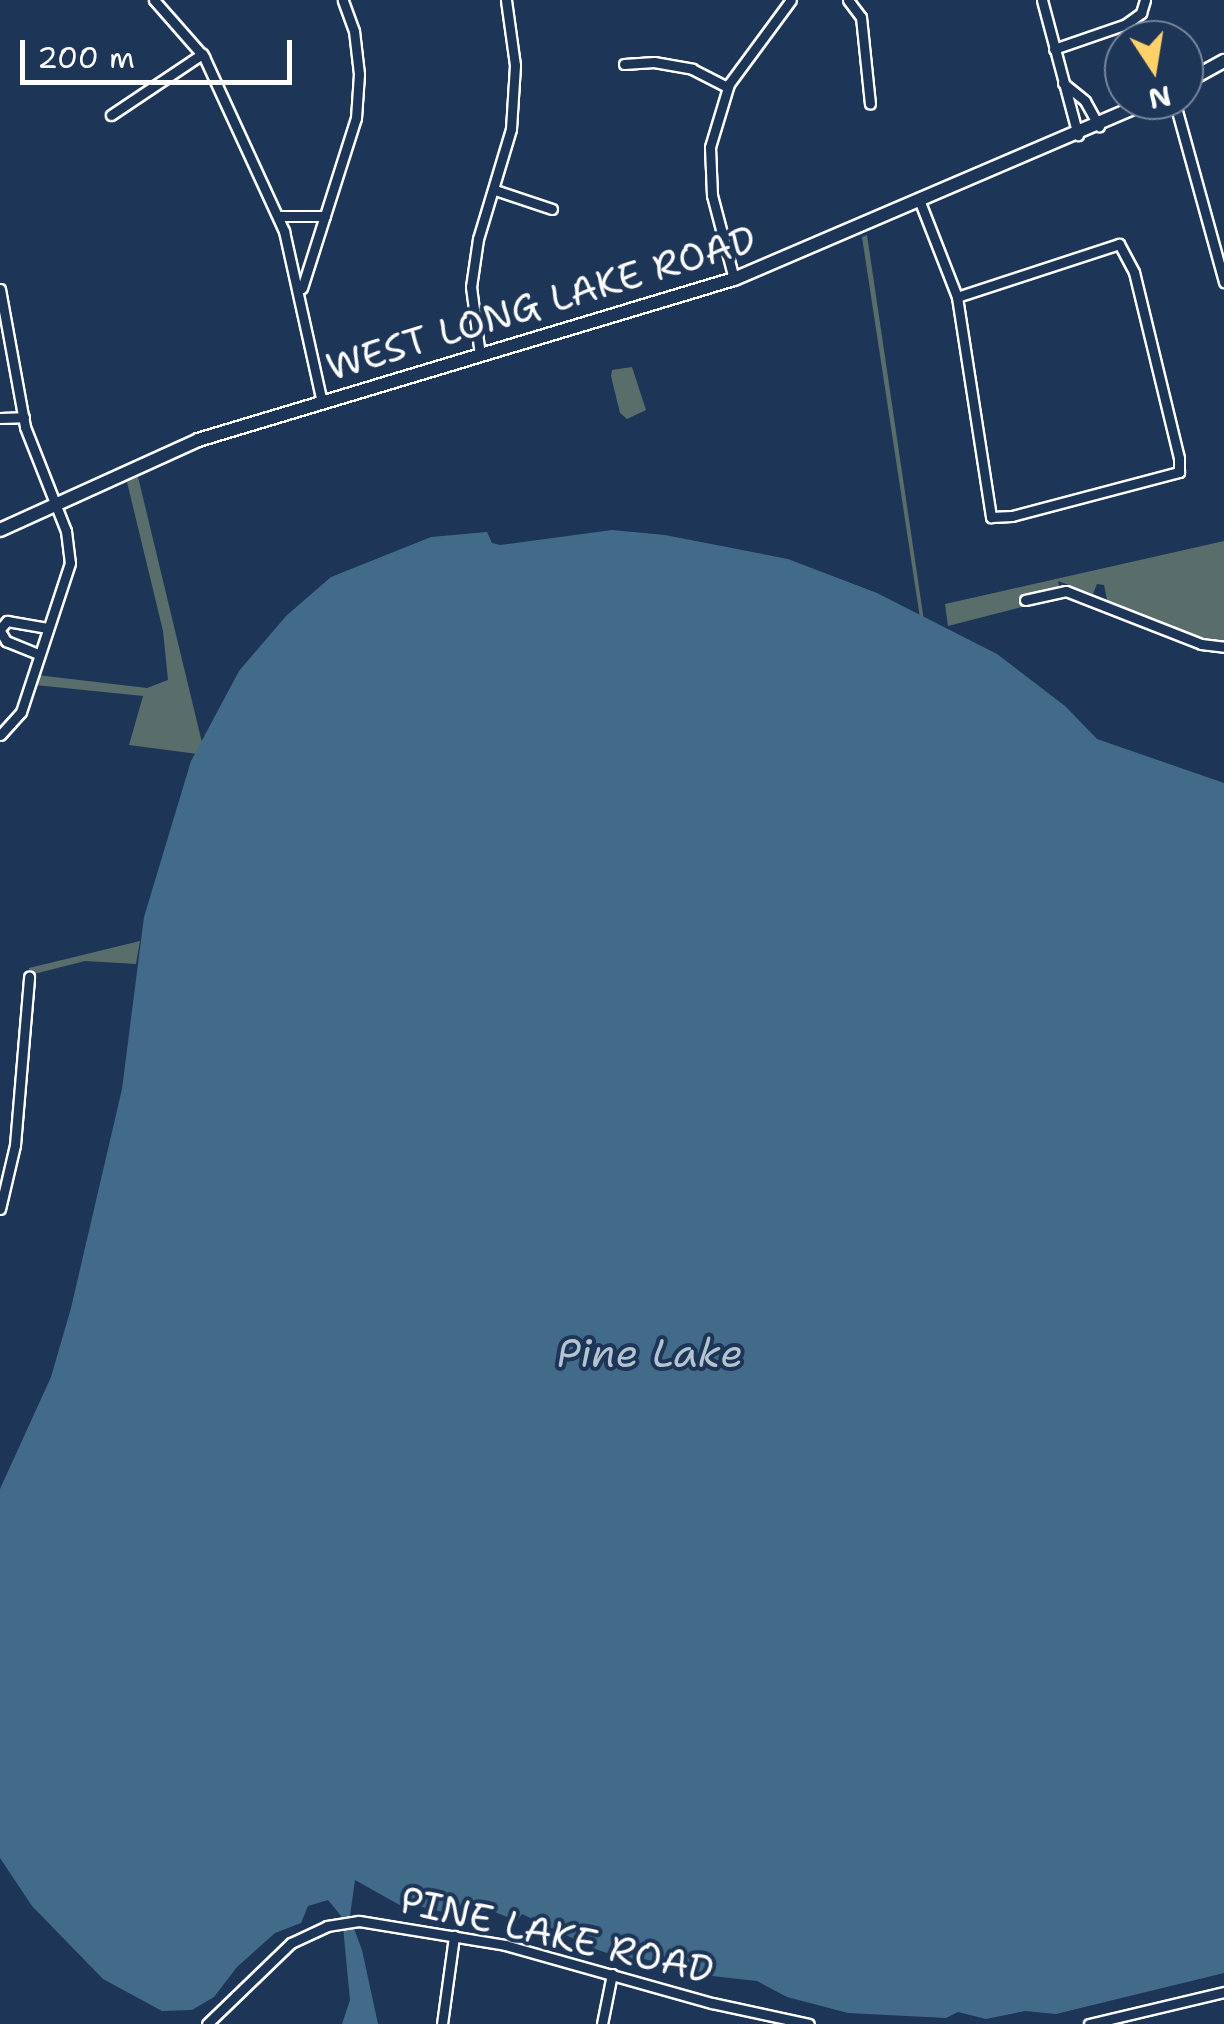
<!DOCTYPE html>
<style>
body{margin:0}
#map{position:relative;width:1224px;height:2024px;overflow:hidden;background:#1d3557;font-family:"Shantell Sans",sans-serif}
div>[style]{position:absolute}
.green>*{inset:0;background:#596e6a}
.water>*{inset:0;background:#426b8a}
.roads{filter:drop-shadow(2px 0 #fff) drop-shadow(-2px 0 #fff) drop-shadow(0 2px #fff) drop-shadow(0 -2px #fff)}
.minor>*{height:9px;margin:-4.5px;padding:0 4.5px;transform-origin:4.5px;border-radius:4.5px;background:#1d3557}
.secondary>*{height:12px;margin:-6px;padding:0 6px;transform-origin:6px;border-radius:6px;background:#1d3557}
span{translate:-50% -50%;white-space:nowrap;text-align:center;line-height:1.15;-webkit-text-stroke:8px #1d3557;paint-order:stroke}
.street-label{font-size:38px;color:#fff}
.water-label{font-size:40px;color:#b3c4d0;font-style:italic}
.north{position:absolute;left:1104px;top:20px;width:100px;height:100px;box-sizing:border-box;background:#1d3557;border:2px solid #77869a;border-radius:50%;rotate:168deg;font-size:28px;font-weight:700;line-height:40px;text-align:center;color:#fff}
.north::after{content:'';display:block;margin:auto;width:35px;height:45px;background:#ffd166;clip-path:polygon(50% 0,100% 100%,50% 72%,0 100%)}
.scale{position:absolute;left:20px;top:40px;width:272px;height:45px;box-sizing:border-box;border:5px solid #fff;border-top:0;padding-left:12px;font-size:30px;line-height:35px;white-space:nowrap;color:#fff;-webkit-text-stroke:8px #1d3557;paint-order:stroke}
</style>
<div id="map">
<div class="green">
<div style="clip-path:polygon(867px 235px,924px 621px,920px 618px,862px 237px)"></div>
<div style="clip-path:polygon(632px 367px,646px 410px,627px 419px,620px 413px,611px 376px,612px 370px)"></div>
<div style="clip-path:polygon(138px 477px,205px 755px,129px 745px,143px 696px,35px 685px,37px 675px,147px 688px,168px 680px,163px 631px,127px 482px)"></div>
<div style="clip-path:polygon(1224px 541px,1224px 642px,1197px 636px,1107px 600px,1104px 585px,1097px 584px,1093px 594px,1058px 581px,1061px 597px,948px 626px,945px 604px)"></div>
<div style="clip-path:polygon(140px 941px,136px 964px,85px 961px,30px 975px,29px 968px)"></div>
</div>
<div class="water">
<div style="clip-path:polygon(612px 530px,665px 535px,788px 559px,877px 593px,997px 654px,1065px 706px,1097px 739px,1224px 783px,1224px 1973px,1056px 2014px,1025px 2011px,986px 2019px,958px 2012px,946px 2018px,848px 2013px,787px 1997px,757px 1981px,712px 1976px,644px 1959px,637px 1963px,595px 1949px,522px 1914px,517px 1921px,490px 1910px,467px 1918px,410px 1904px,405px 1908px,355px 1880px,350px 1916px,342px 1917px,328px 1900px,308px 1906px,301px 1923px,275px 1933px,237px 1967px,214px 1997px,192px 2010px,162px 2011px,103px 1979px,32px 1906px,0 1858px,0 1489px,51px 1377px,71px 1308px,122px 1089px,144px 917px,191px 761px,239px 671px,286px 616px,331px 577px,431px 537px,487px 532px,492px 543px,500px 545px)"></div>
<div style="clip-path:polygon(353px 1926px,362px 1950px,378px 2024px,342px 2024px,350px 2000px,343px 1927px)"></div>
</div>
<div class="roads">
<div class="minor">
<div style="left:154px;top:0;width:76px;rotate:48.7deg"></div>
<div style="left:204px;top:57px;width:192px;rotate:65.3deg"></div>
<div style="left:284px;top:231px;width:175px;rotate:77.5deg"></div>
<div style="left:848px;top:0;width:21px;rotate:53deg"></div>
<div style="left:861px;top:17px;width:87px;rotate:84.1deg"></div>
<div style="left:1042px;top:0;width:140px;rotate:75.1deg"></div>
<div style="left:1054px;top:49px;width:76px;rotate:-19.1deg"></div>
<div style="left:1126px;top:24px;width:19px;rotate:-36deg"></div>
<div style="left:1141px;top:13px;width:14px;rotate:-73deg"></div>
<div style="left:624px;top:64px;width:30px;rotate:-4deg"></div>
<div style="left:654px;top:62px;width:39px;rotate:10deg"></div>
<div style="left:692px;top:69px;width:39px;rotate:27deg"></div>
<div style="left:1063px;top:83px;width:28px;rotate:39deg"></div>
<div style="left:1085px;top:101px;width:29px;rotate:61deg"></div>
<div style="left:1174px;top:100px;width:189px;rotate:74.6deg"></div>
<div style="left:111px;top:115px;width:110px;rotate:-33.8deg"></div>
<div style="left:495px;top:190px;width:60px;rotate:18.4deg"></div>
<div style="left:920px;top:202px;width:102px;rotate:68.7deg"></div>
<div style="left:957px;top:297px;width:223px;rotate:81.2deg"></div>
<div style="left:991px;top:517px;width:21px;rotate:-3deg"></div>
<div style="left:1012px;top:516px;width:173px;rotate:-14.8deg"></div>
<div style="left:1179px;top:472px;width:14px;rotate:-90deg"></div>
<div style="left:1179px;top:458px;width:191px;rotate:-103.6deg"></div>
<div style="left:1134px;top:272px;width:32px;rotate:-118deg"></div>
<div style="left:1119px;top:244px;width:170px;rotate:161.9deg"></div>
<div style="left:278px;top:216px;width:47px"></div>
<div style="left:734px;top:279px;width:87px;rotate:-104.7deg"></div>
<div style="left:712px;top:195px;width:48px;rotate:-92.4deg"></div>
<div style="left:710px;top:147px;width:66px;rotate:-73.2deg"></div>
<div style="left:729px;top:84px;width:104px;rotate:-53.6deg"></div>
<div style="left:302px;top:288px;width:178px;rotate:-72.4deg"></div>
<div style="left:356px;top:118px;width:44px;rotate:-86.1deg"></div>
<div style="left:359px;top:74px;width:43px;rotate:-96.6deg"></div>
<div style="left:354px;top:31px;width:33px;rotate:-110deg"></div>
<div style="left:0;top:289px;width:140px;rotate:79.7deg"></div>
<div style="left:25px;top:427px;width:112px;rotate:68.5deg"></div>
<div style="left:66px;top:531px;width:32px;rotate:83deg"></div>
<div style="left:70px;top:563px;width:157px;rotate:108.2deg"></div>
<div style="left:21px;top:712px;width:31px;rotate:132deg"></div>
<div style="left:480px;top:355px;width:69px;rotate:-97.5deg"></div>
<div style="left:471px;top:287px;width:49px;rotate:-81.7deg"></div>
<div style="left:478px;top:239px;width:115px;rotate:-73.3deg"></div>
<div style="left:511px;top:129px;width:64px;rotate:-86.4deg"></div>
<div style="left:515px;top:65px;width:66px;rotate:-97.9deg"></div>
<div style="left:0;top:418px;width:24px;rotate:-2deg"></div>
<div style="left:1025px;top:600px;width:42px;rotate:-12.4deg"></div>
<div style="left:1066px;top:591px;width:145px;rotate:21.4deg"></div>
<div style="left:1201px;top:644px;width:23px;rotate:7deg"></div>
<div style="left:0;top:629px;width:11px;rotate:-49deg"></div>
<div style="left:7px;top:621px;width:41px;rotate:9.9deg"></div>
<div style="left:0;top:631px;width:12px;rotate:59deg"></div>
<div style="left:6px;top:641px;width:35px;rotate:22deg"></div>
<div style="left:0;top:1209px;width:66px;rotate:-76.8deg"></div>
<div style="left:15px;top:1145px;width:169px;rotate:-85.2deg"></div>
<div style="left:207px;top:2024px;width:117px;rotate:-44deg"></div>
<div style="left:291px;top:1943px;width:40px;rotate:-25deg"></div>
<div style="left:327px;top:1926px;width:32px;rotate:-9deg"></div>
<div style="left:359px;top:1921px;width:148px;rotate:9.3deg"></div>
<div style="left:505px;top:1945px;width:215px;rotate:15.7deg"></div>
<div style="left:712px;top:2003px;width:99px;rotate:12.2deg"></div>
<div style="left:442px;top:2024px;width:89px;rotate:-82.2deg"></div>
<div style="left:602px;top:2024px;width:51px;rotate:-78.7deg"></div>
<div style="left:1089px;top:2024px;width:139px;rotate:-13.3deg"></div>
</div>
<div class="secondary">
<div style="left:1184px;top:83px;width:46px;rotate:-28.8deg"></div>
<div style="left:0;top:530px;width:217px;rotate:-24.4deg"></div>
<div style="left:198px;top:440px;width:560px;rotate:-16.72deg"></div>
<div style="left:734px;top:279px;width:455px;rotate:-23.2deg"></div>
</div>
</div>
<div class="street-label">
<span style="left:541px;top:303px;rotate:-17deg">WEST LONG LAKE ROAD</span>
<span style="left:557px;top:1935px;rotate:13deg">PINE LAKE ROAD</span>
</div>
<div class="water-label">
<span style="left:650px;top:1353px">Pine Lake</span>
</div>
<div class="north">N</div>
<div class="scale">200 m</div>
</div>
